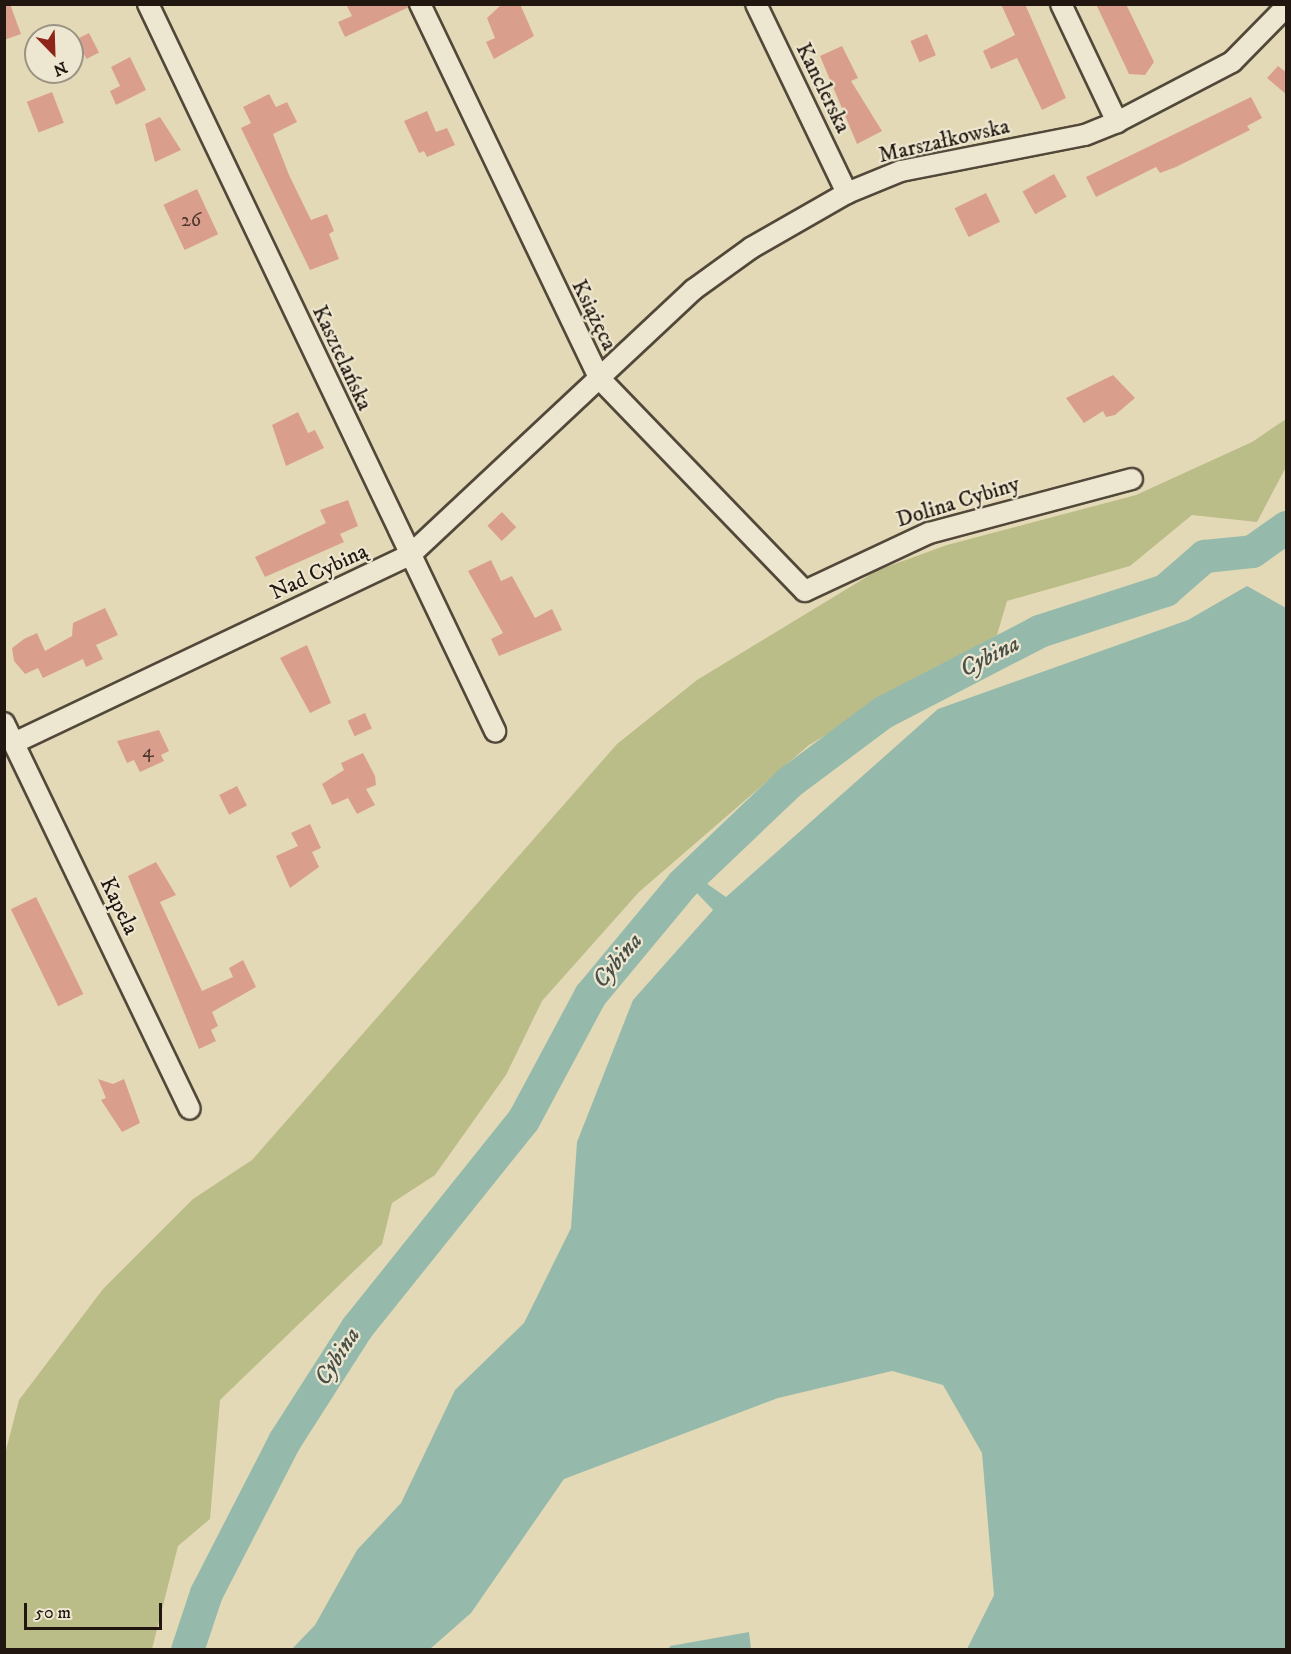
<!DOCTYPE html>
<meta charset="utf-8">
<style>
body{margin:0}
#map{position:relative;width:1291px;height:1654px;overflow:hidden;background:#e4d9b6;font-family:"IM FELL DW Pica",serif}
div>[style]{position:absolute}
.green>*{inset:0;background:#bbbd89}
.water>*{inset:0;background:#95baac}
.river>*{height:33px;margin:-16.5px;padding:0 16.5px;transform-origin:16.5px;border-radius:16.5px;background:#95baac}
.building>*{inset:0;background:#da9f8c;transform-origin:0 0}
.roads{filter:drop-shadow(2px 0 #52483a) drop-shadow(-2px 0 #52483a) drop-shadow(0 2px #52483a) drop-shadow(0 -2px #52483a)}
.minor>*{height:20px;margin:-10px;padding:0 10px;transform-origin:10px;border-radius:10px;background:#ede6d0}
span{translate:-50% -50%;white-space:nowrap;text-align:center;line-height:1.15;-webkit-text-stroke:4.5px #ede6d0;paint-order:stroke}
.number-label{font-size:20px;color:#4f392f}
.number-label span{-webkit-text-stroke-width:0}
.street-label{font-size:22px;color:#211710}
.water-label{font-size:24px;color:#4a5047;font-style:italic}
.frame{position:absolute;inset:0;border:6px solid #211710;pointer-events:none}
.north{position:absolute;left:24px;top:24px;width:60px;height:60px;box-sizing:border-box;background:#ede6d0;border:2px solid #9b9383;border-radius:50%;rotate:157deg;font-size:16px;font-weight:700;line-height:24px;text-align:center;color:#211710}
.north::after{content:'';display:block;margin:auto;width:21px;height:27px;background:#8f2418;clip-path:polygon(50% 0,100% 100%,50% 72%,0 100%)}
.scale{position:absolute;left:24px;top:1603px;width:138px;height:27px;box-sizing:border-box;border:3px solid #211710;border-top:0;padding-left:8px;font-size:18px;line-height:21px;white-space:nowrap;color:#211710;-webkit-text-stroke:4px #ede6d0;paint-order:stroke}
</style>
<div id="map">
<div class="green">
<div style="clip-path:polygon(1286px 419px,1286px 467px,1257px 522px,1192px 515px,1130px 566px,1007px 601px,997px 635px,809px 745px,639px 892px,542px 1001px,506px 1075px,435px 1175px,392px 1203px,382px 1244px,220px 1400px,210px 1519px,178px 1546px,152px 1649px,5px 1649px,5px 1454px,19px 1400px,103px 1289px,193px 1199px,252px 1160px,617px 744px,697px 680px,878px 570px,947px 545px,1136px 495px,1252px 442px)"></div>
</div>
<div class="water">
<div style="clip-path:polygon(1247px 586px,1286px 608px,1286px 1649px,967px 1649px,994px 1595px,982px 1453px,943px 1385px,892px 1371px,778px 1398px,564px 1479px,471px 1613px,430px 1649px,292px 1649px,315px 1625px,357px 1550px,401px 1503px,455px 1390px,524px 1323px,571px 1228px,577px 1142px,633px 1000px,713px 910px,695px 891px,703px 881px,726px 897px,938px 709px,1188px 620px)"></div>
<div style="clip-path:polygon(749px 1632px,751px 1649px,669px 1649px,670px 1646px)"></div>
</div>
<div class="river">
<div style="left:187px;top:1650px;width:60px;rotate:-71.6deg"></div>
<div style="left:206px;top:1593px;width:171px;rotate:-62.8deg"></div>
<div style="left:284px;top:1441px;width:135px;rotate:-57.4deg"></div>
<div style="left:357px;top:1327px;width:265px;rotate:-51.3deg"></div>
<div style="left:523px;top:1120px;width:142px;rotate:-61.8deg"></div>
<div style="left:590px;top:995px;width:144px;rotate:-50.3deg"></div>
<div style="left:682px;top:884px;width:148px;rotate:-43.6deg"></div>
<div style="left:789px;top:782px;width:117px;rotate:-36.7deg"></div>
<div style="left:883px;top:712px;width:176px;rotate:-27.4deg"></div>
<div style="left:1039px;top:631px;width:133px;rotate:-18deg"></div>
<div style="left:1165px;top:590px;width:52px;rotate:-41.1deg"></div>
<div style="left:1204px;top:556px;width:48px;rotate:-5.9deg"></div>
<div style="left:1252px;top:551px;width:42px;rotate:-35.2deg"></div>
</div>
<div class="building">
<div style="clip-path:polygon(4px 4px,10px 4px,21px 34px,4px 40px)"></div>
<div style="clip-path:polygon(346px 4px,408px 4px,409px 7px,345px 37px,338px 22px,352px 16px)"></div>
<div style="clip-path:polygon(520px 4px,534px 36px,494px 59px,486px 42px,495px 38px,487px 18px,500px 6px)"></div>
<div style="clip-path:polygon(1001px 4px,1025px 4px,1066px 98px,1042px 110px,1017px 58px,991px 69px,983px 51px,1015px 35px)"></div>
<div style="clip-path:polygon(1096px 4px,1126px 4px,1154px 62px,1145px 75px,1129px 74px)"></div>
<div style="left:89px;top:33px;width:22px;height:14px;rotate:63deg"></div>
<div style="left:927px;top:34px;width:23px;height:18px;rotate:67deg"></div>
<div style="clip-path:polygon(842px 46px,858px 78px,851px 81px,882px 131px,857px 144px,820px 56px)"></div>
<div style="clip-path:polygon(130px 57px,146px 90px,116px 105px,110px 91px,120px 86px,111px 67px)"></div>
<div style="clip-path:polygon(1278px 66px,1287px 73px,1287px 95px,1267px 78px)"></div>
<div style="left:52px;top:92px;width:33px;height:27px;rotate:69deg"></div>
<div style="clip-path:polygon(269px 94px,276px 107px,287px 102px,297px 122px,273px 134px,289px 175px,311px 220px,327px 214px,334px 231px,329px 234px,339px 259px,310px 270px,241px 128px,251px 123px,243px 107px)"></div>
<div style="clip-path:polygon(1251px 97px,1262px 118px,1247px 126px,1250px 130px,1176px 167px,1160px 173px,1156px 167px,1096px 197px,1086px 177px)"></div>
<div style="clip-path:polygon(427px 111px,436px 132px,447px 128px,455px 145px,427px 157px,424px 151px,419px 153px,404px 121px)"></div>
<div style="clip-path:polygon(160px 117px,181px 150px,155px 162px,145px 124px)"></div>
<div style="left:1054px;top:174px;width:26px;height:36px;rotate:61deg"></div>
<div style="left:197px;top:189px;width:50px;height:37px;rotate:65deg"></div>
<div style="left:986px;top:193px;width:32px;height:35px;rotate:64deg"></div>
<div style="clip-path:polygon(1113px 375px,1135px 398px,1115px 415px,1106px 417px,1103px 411px,1084px 423px,1066px 398px)"></div>
<div style="clip-path:polygon(298px 412px,308px 433px,315px 430px,324px 448px,286px 466px,272px 425px)"></div>
<div style="clip-path:polygon(348px 500px,358px 526px,340px 534px,344px 542px,265px 577px,255px 557px,326px 523px,320px 510px)"></div>
<div style="left:502px;top:512px;width:21px;height:20px;rotate:47deg"></div>
<div style="clip-path:polygon(491px 560px,501px 581px,512px 576px,535px 618px,552px 609px,562px 630px,499px 656px,491px 639px,503px 633px,468px 571px)"></div>
<div style="clip-path:polygon(105px 608px,118px 635px,96px 645px,103px 659px,86px 667px,83px 659px,43px 678px,38px 668px,25px 674px,14px 661px,12px 648px,24px 639px,37px 633px,45px 651px,72px 636px,73px 623px)"></div>
<div style="clip-path:polygon(307px 645px,331px 703px,310px 713px,280px 658px)"></div>
<div style="left:365px;top:713px;width:17px;height:19px;rotate:66deg"></div>
<div style="clip-path:polygon(159px 730px,169px 751px,161px 755px,164px 761px,140px 772px,134px 760px,127px 763px,117px 741px)"></div>
<div style="clip-path:polygon(363px 753px,375px 776px,376px 785px,366px 789px,375px 805px,357px 814px,348px 798px,332px 805px,322px 784px,344px 770px,341px 763px)"></div>
<div style="left:237px;top:786px;width:22px;height:20px;rotate:63deg"></div>
<div style="clip-path:polygon(310px 824px,321px 848px,312px 852px,319px 867px,290px 888px,276px 856px,298px 846px,291px 833px)"></div>
<div style="clip-path:polygon(156px 862px,176px 895px,160px 902px,202px 991px,233px 977px,229px 968px,243px 960px,256px 987px,212px 1012px,218px 1026px,211px 1030px,216px 1041px,199px 1049px,128px 876px)"></div>
<div style="left:36px;top:897px;width:108px;height:28px;rotate:64deg"></div>
<div style="clip-path:polygon(98px 1079px,113px 1084px,124px 1079px,140px 1123px,122px 1132px,101px 1100px,106px 1098px)"></div>
</div>
<div class="roads">
<div class="minor">
<div style="left:148px;top:4px;width:806px;rotate:64.48deg"></div>
<div style="left:420px;top:4px;width:415px;rotate:64.4deg"></div>
<div style="left:599px;top:378px;width:296px;rotate:46deg"></div>
<div style="left:805px;top:591px;width:137px;rotate:-25.1deg"></div>
<div style="left:929px;top:533px;width:210px;rotate:-14.9deg"></div>
<div style="left:756px;top:4px;width:210px;rotate:64.3deg"></div>
<div style="left:1061px;top:4px;width:131px;rotate:64.6deg"></div>
<div style="left:4px;top:723px;width:428px;rotate:64.3deg"></div>
<div style="left:14px;top:743px;width:438px;rotate:-25.4deg"></div>
<div style="left:410px;top:555px;width:388px;rotate:-43.1deg"></div>
<div style="left:693px;top:290px;width:72px;rotate:-35.9deg"></div>
<div style="left:751px;top:248px;width:111px;rotate:-29.8deg"></div>
<div style="left:847px;top:193px;width:58px;rotate:-22.2deg"></div>
<div style="left:901px;top:171px;width:187px;rotate:-11.1deg"></div>
<div style="left:1085px;top:135px;width:35px;rotate:-22deg"></div>
<div style="left:1117px;top:122px;width:130px;rotate:-27.6deg"></div>
<div style="left:1232px;top:62px;width:77px;rotate:-45.5deg"></div>
</div>
</div>
<div class="number-label">
<span style="left:191px;top:220px">26</span>
<span style="left:148px;top:751px">4</span>
</div>
<div class="street-label">
<span style="left:823px;top:88px;rotate:64deg">Kanclerska</span>
<span style="left:944px;top:141px;rotate:-13deg">Marszałkowska</span>
<span style="left:594px;top:315px;rotate:64deg">Książęca</span>
<span style="left:342px;top:358px;rotate:65deg">Kasztelańska</span>
<span style="left:958px;top:502px;rotate:-17deg">Dolina Cybiny</span>
<span style="left:319px;top:572px;rotate:-25deg">Nad Cybiną</span>
<span style="left:119px;top:906px;rotate:64deg">Kapela</span>
</div>
<div class="water-label">
<span style="left:990px;top:657px;rotate:-27deg">Cybina</span>
<span style="left:618px;top:961px;rotate:-50deg">Cybina</span>
<span style="left:338px;top:1357px;rotate:-57deg">Cybina</span>
</div>
<div class="frame"></div>
<div class="north">N</div>
<div class="scale">50 m</div>
</div>
